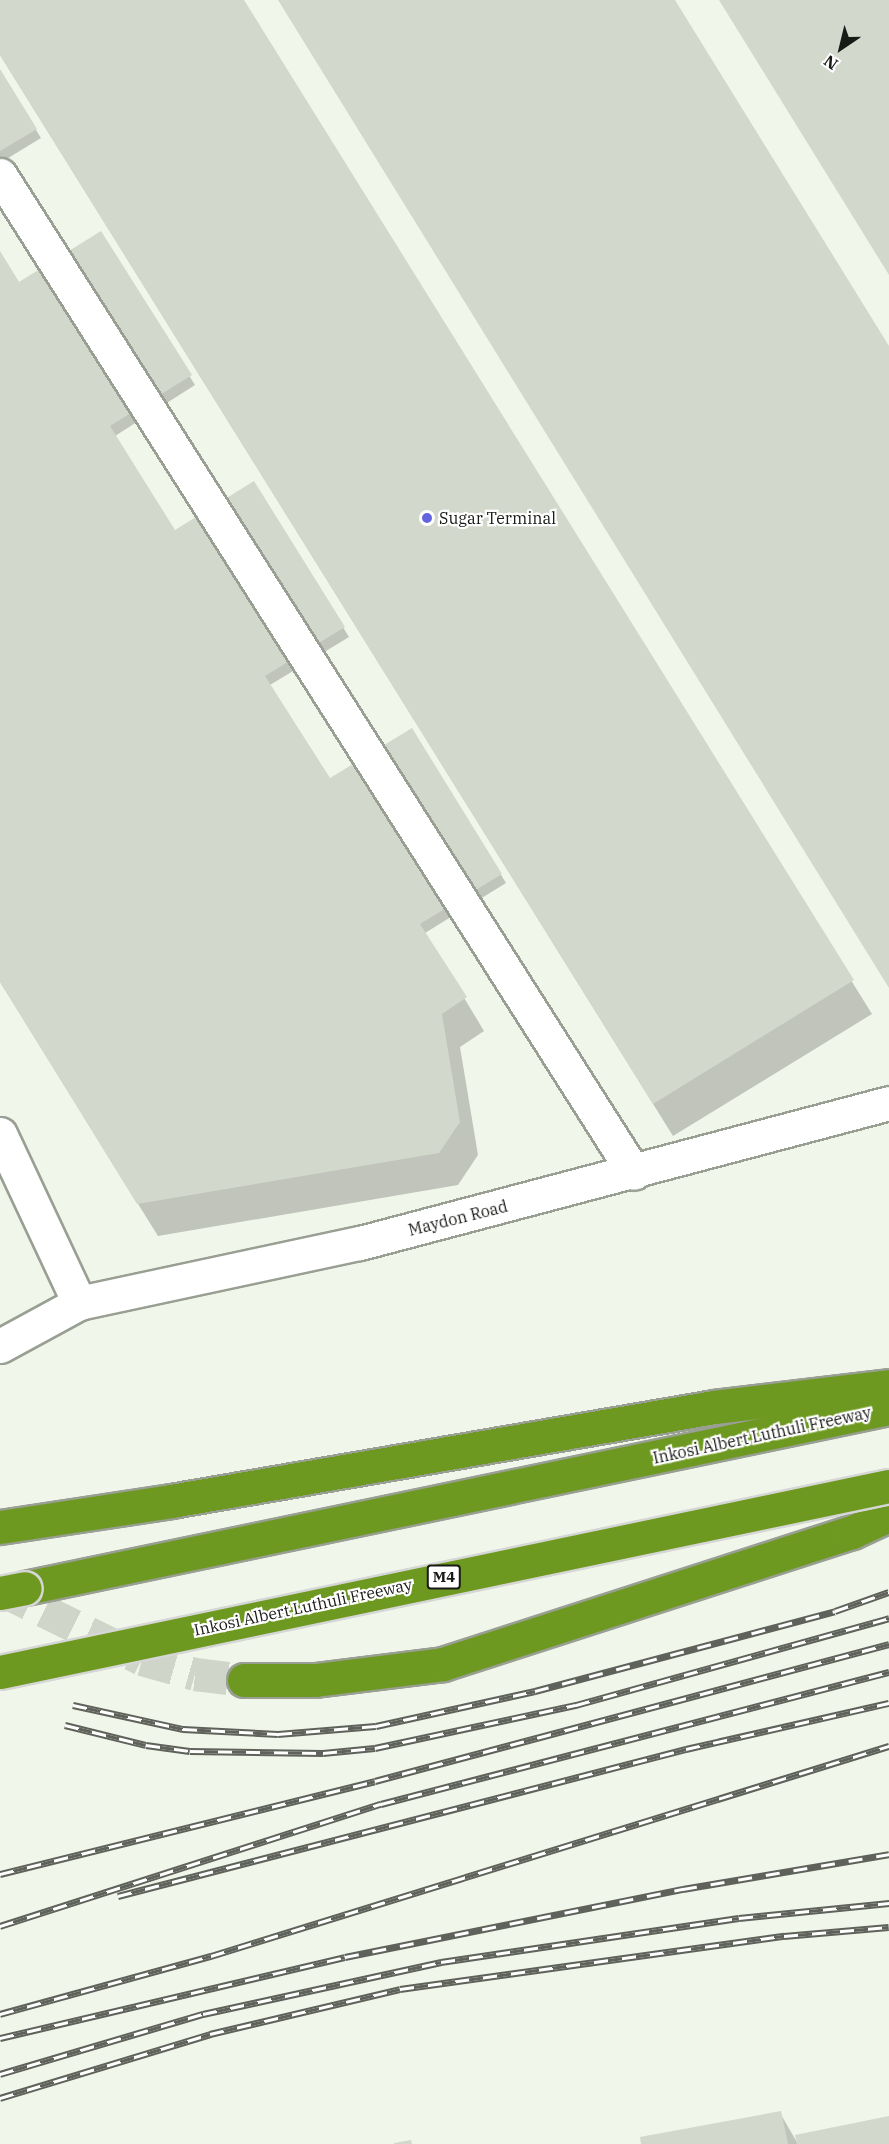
<!DOCTYPE html>
<style>
body{margin:0}
#map{position:relative;width:889px;height:2144px;overflow:hidden;background:#f0f6e9;font-family:"IBM Plex Serif",serif}
div>[style]{position:absolute}
.shadow>*{inset:0;background:#0003}
.building>*{inset:0;background:#d2d8cb}
.highway-tunnel>*{height:33px;margin-top:-16.5px;transform-origin:0;background:repeating-linear-gradient(90deg,#d0d5c9 0 33px,transparent 0 49px)}
.roads{filter:drop-shadow(2px 0 #999f93) drop-shadow(-2px 0 #999f93) drop-shadow(0 2px #999f93) drop-shadow(0 -2px #999f93)}
.minor>*{height:33px;margin:-16.5px;padding:0 16.5px;transform-origin:16.5px;border-radius:16.5px;background:#fff}
.highway>*{height:33px;margin:-16.5px;padding:0 16.5px;transform-origin:16.5px;border-radius:16.5px;background:#6e9921}
.rail>*{height:7px;margin-top:-3.5px;transform-origin:0;background:repeating-linear-gradient(90deg,#fff 0 14px,#5f625b 0 28px);box-sizing:border-box;border-block:2px solid #5f625b}
.bridges{filter:drop-shadow(2px 0 #d5d6d5) drop-shadow(-2px 0 #d5d6d5) drop-shadow(0 2px #d5d6d5) drop-shadow(0 -2px #d5d6d5)}
.highway-bridge>*{height:33px;margin:-16.5px;padding:0 16.5px;transform-origin:16.5px;border-radius:16.5px;background:#6e9921}
.dots>*{width:16px;height:16px;translate:-50% -50%;box-sizing:border-box;border:3px solid #fff;border-radius:50%}
span{translate:-50% -50%;white-space:nowrap;text-align:center;line-height:1.15;-webkit-text-stroke:4.5px #fff;paint-order:stroke}
.shield-label span{padding:2px 4px;background:#fff;border:2px solid;border-radius:4px;-webkit-text-stroke-width:0}
.shield-label{font-size:15px;color:#181a16;font-weight:700}
.poi-label{font-size:16px;color:#181a16}
.left{translate:0 -50%;text-align:left}
.street-label{font-size:16px;color:#181a16}
.north{position:absolute;left:811px;top:18px;width:60px;height:60px;-webkit-text-stroke:4px #fff;paint-order:stroke;rotate:215deg;font-size:16px;font-weight:700;line-height:24px;text-align:center;color:#181a16}
.north::after{content:'';display:block;margin:auto;width:21px;height:27px;background:#181a16;clip-path:polygon(50% 0,100% 100%,50% 72%,0 100%)}
</style>
<div id="map">
<div class="shadow">
<div style="clip-path:polygon(0 0,242px 0,872px 1014px,673px 1136px,0 55px)"></div>
<div style="clip-path:polygon(0 71px,41px 138px,0 163px)"></div>
<div style="clip-path:polygon(101px 233px,195px 385px,115px 436px,175px 532px,254px 483px,349px 637px,270px 685px,329px 780px,412px 730px,506px 883px,425px 933px,484px 1031px,460px 1047px,478px 1155px,458px 1185px,158px 1236px,0 982px,0 252px,20px 284px)"></div>
<div style="clip-path:polygon(780px 2113px,798px 2144px,643px 2144px)"></div>
</div>
<div class="building">
<div style="clip-path:polygon(0 0,244px 0,854px 980px,653px 1104px,0 55px)"></div>
<div style="clip-path:polygon(278px 0,675px 0,889px 346px,889px 988px)"></div>
<div style="clip-path:polygon(719px 0,889px 0,889px 275px)"></div>
<div style="clip-path:polygon(0 69px,37px 129px,0 151px)"></div>
<div style="clip-path:polygon(101px 231px,192px 375px,110px 426px,175px 530px,254px 481px,345px 627px,265px 676px,330px 778px,412px 728px,502px 874px,420px 924px,467px 997px,442px 1014px,460px 1122px,439px 1153px,137px 1204px,0 982px,0 251px,19px 282px)"></div>
<div style="clip-path:polygon(781px 2111px,788px 2144px,641px 2144px,640px 2137px)"></div>
<div style="clip-path:polygon(889px 2116px,889px 2144px,797px 2144px,795px 2135px)"></div>
<div style="clip-path:polygon(411px 2140px,412px 2144px,394px 2144px,394px 2143px)"></div>
</div>
<div class="highway-tunnel">
<div style="left:0;top:1589px;width:158px;rotate:26.2deg"></div>
<div style="left:142px;top:1659px;width:55px;rotate:15.8deg"></div>
<div style="left:195px;top:1674px;width:49px;rotate:7deg"></div>
</div>
<div class="roads">
<div class="minor">
<div style="left:0;top:175px;width:1182px;rotate:57.57deg"></div>
<div style="left:0;top:1134px;width:187px;rotate:64.9deg"></div>
<div style="left:0;top:1346px;width:90px;rotate:-28.6deg"></div>
<div style="left:79px;top:1303px;width:287px;rotate:-12.1deg"></div>
<div style="left:360px;top:1243px;width:547px;rotate:-14.82deg"></div>
</div>
<div class="highway">
<div style="left:0;top:1527px;width:173px;rotate:-8.6deg"></div>
<div style="left:171px;top:1501px;width:551px;rotate:-9.82deg"></div>
<div style="left:714px;top:1407px;width:176px;rotate:-6.8deg"></div>
<div style="left:25px;top:1588px;width:883px;rotate:-11.77deg"></div>
<div style="left:244px;top:1680px;width:71px"></div>
<div style="left:315px;top:1680px;width:129px;rotate:-7.1deg"></div>
<div style="left:443px;top:1664px;width:430px;rotate:-17.9deg"></div>
<div style="left:852px;top:1532px;width:41px;rotate:-24.7deg"></div>
</div>
</div>
<div class="rail">
<div style="left:73px;top:1705px;width:113px;rotate:12.3deg"></div>
<div style="left:183px;top:1729px;width:95px;rotate:3deg"></div>
<div style="left:278px;top:1734px;width:98px;rotate:-4.7deg"></div>
<div style="left:376px;top:1726px;width:163px;rotate:-12.4deg"></div>
<div style="left:535px;top:1691px;width:310px;rotate:-14.9deg"></div>
<div style="left:835px;top:1611px;width:57px;rotate:-19.4deg"></div>
<div style="left:65px;top:1725px;width:83px;rotate:13.9deg"></div>
<div style="left:146px;top:1745px;width:44px;rotate:7.8deg"></div>
<div style="left:190px;top:1751px;width:133px;rotate:0.9deg"></div>
<div style="left:323px;top:1753px;width:52px;rotate:-5.5deg"></div>
<div style="left:375px;top:1748px;width:206px;rotate:-12.1deg"></div>
<div style="left:576px;top:1705px;width:325px;rotate:-15.5deg"></div>
<div style="left:0;top:1874px;width:386px;rotate:-13.9deg"></div>
<div style="left:375px;top:1781px;width:532px;rotate:-14.92deg"></div>
<div style="left:118px;top:1896px;width:587px;rotate:-14.51deg"></div>
<div style="left:686px;top:1749px;width:208px;rotate:-12.8deg"></div>
<div style="left:0;top:1926px;width:400px;rotate:-17.8deg"></div>
<div style="left:381px;top:1804px;width:525px;rotate:-14.57deg"></div>
<div style="left:0;top:2014px;width:219px;rotate:-15.4deg"></div>
<div style="left:211px;top:1956px;width:710px;rotate:-17.21deg"></div>
<div style="left:0;top:2038px;width:354px;rotate:-13.2deg"></div>
<div style="left:345px;top:1957px;width:345px;rotate:-11.4deg"></div>
<div style="left:683px;top:1889px;width:209px;rotate:-9.6deg"></div>
<div style="left:0;top:2074px;width:212px;rotate:-16.5deg"></div>
<div style="left:203px;top:2014px;width:244px;rotate:-12.3deg"></div>
<div style="left:441px;top:1962px;width:301px;rotate:-8.4deg"></div>
<div style="left:739px;top:1918px;width:151px;rotate:-5.7deg"></div>
<div style="left:0;top:2098px;width:220px;rotate:-16.9deg"></div>
<div style="left:210px;top:2034px;width:195px;rotate:-13.3deg"></div>
<div style="left:400px;top:1989px;width:388px;rotate:-7.9deg"></div>
<div style="left:784px;top:1936px;width:105px;rotate:-4.9deg"></div>
</div>
<div class="bridges">
<div class="highway-bridge">
<div style="left:0;top:1593px;width:25px;rotate:-11deg"></div>
<div style="left:0;top:1672px;width:908px;rotate:-11.82deg"></div>
</div>
</div>
<div class="dots">
<div style="left:427px;top:518px;background:#6365de"></div>
</div>
<div class="shield-label">
<span style="left:444px;top:1577px">M4</span>
</div>
<div class="poi-label">
<span class="left" style="left:439px;top:518px">Sugar Terminal</span>
</div>
<div class="street-label">
<span style="left:458px;top:1218px;rotate:-14deg">Maydon Road</span>
<span style="left:762px;top:1435px;rotate:-12deg">Inkosi Albert Luthuli Freeway</span>
<span style="left:303px;top:1607px;rotate:-12deg">Inkosi Albert Luthuli Freeway</span>
</div>
<div class="north">N</div>
</div>
